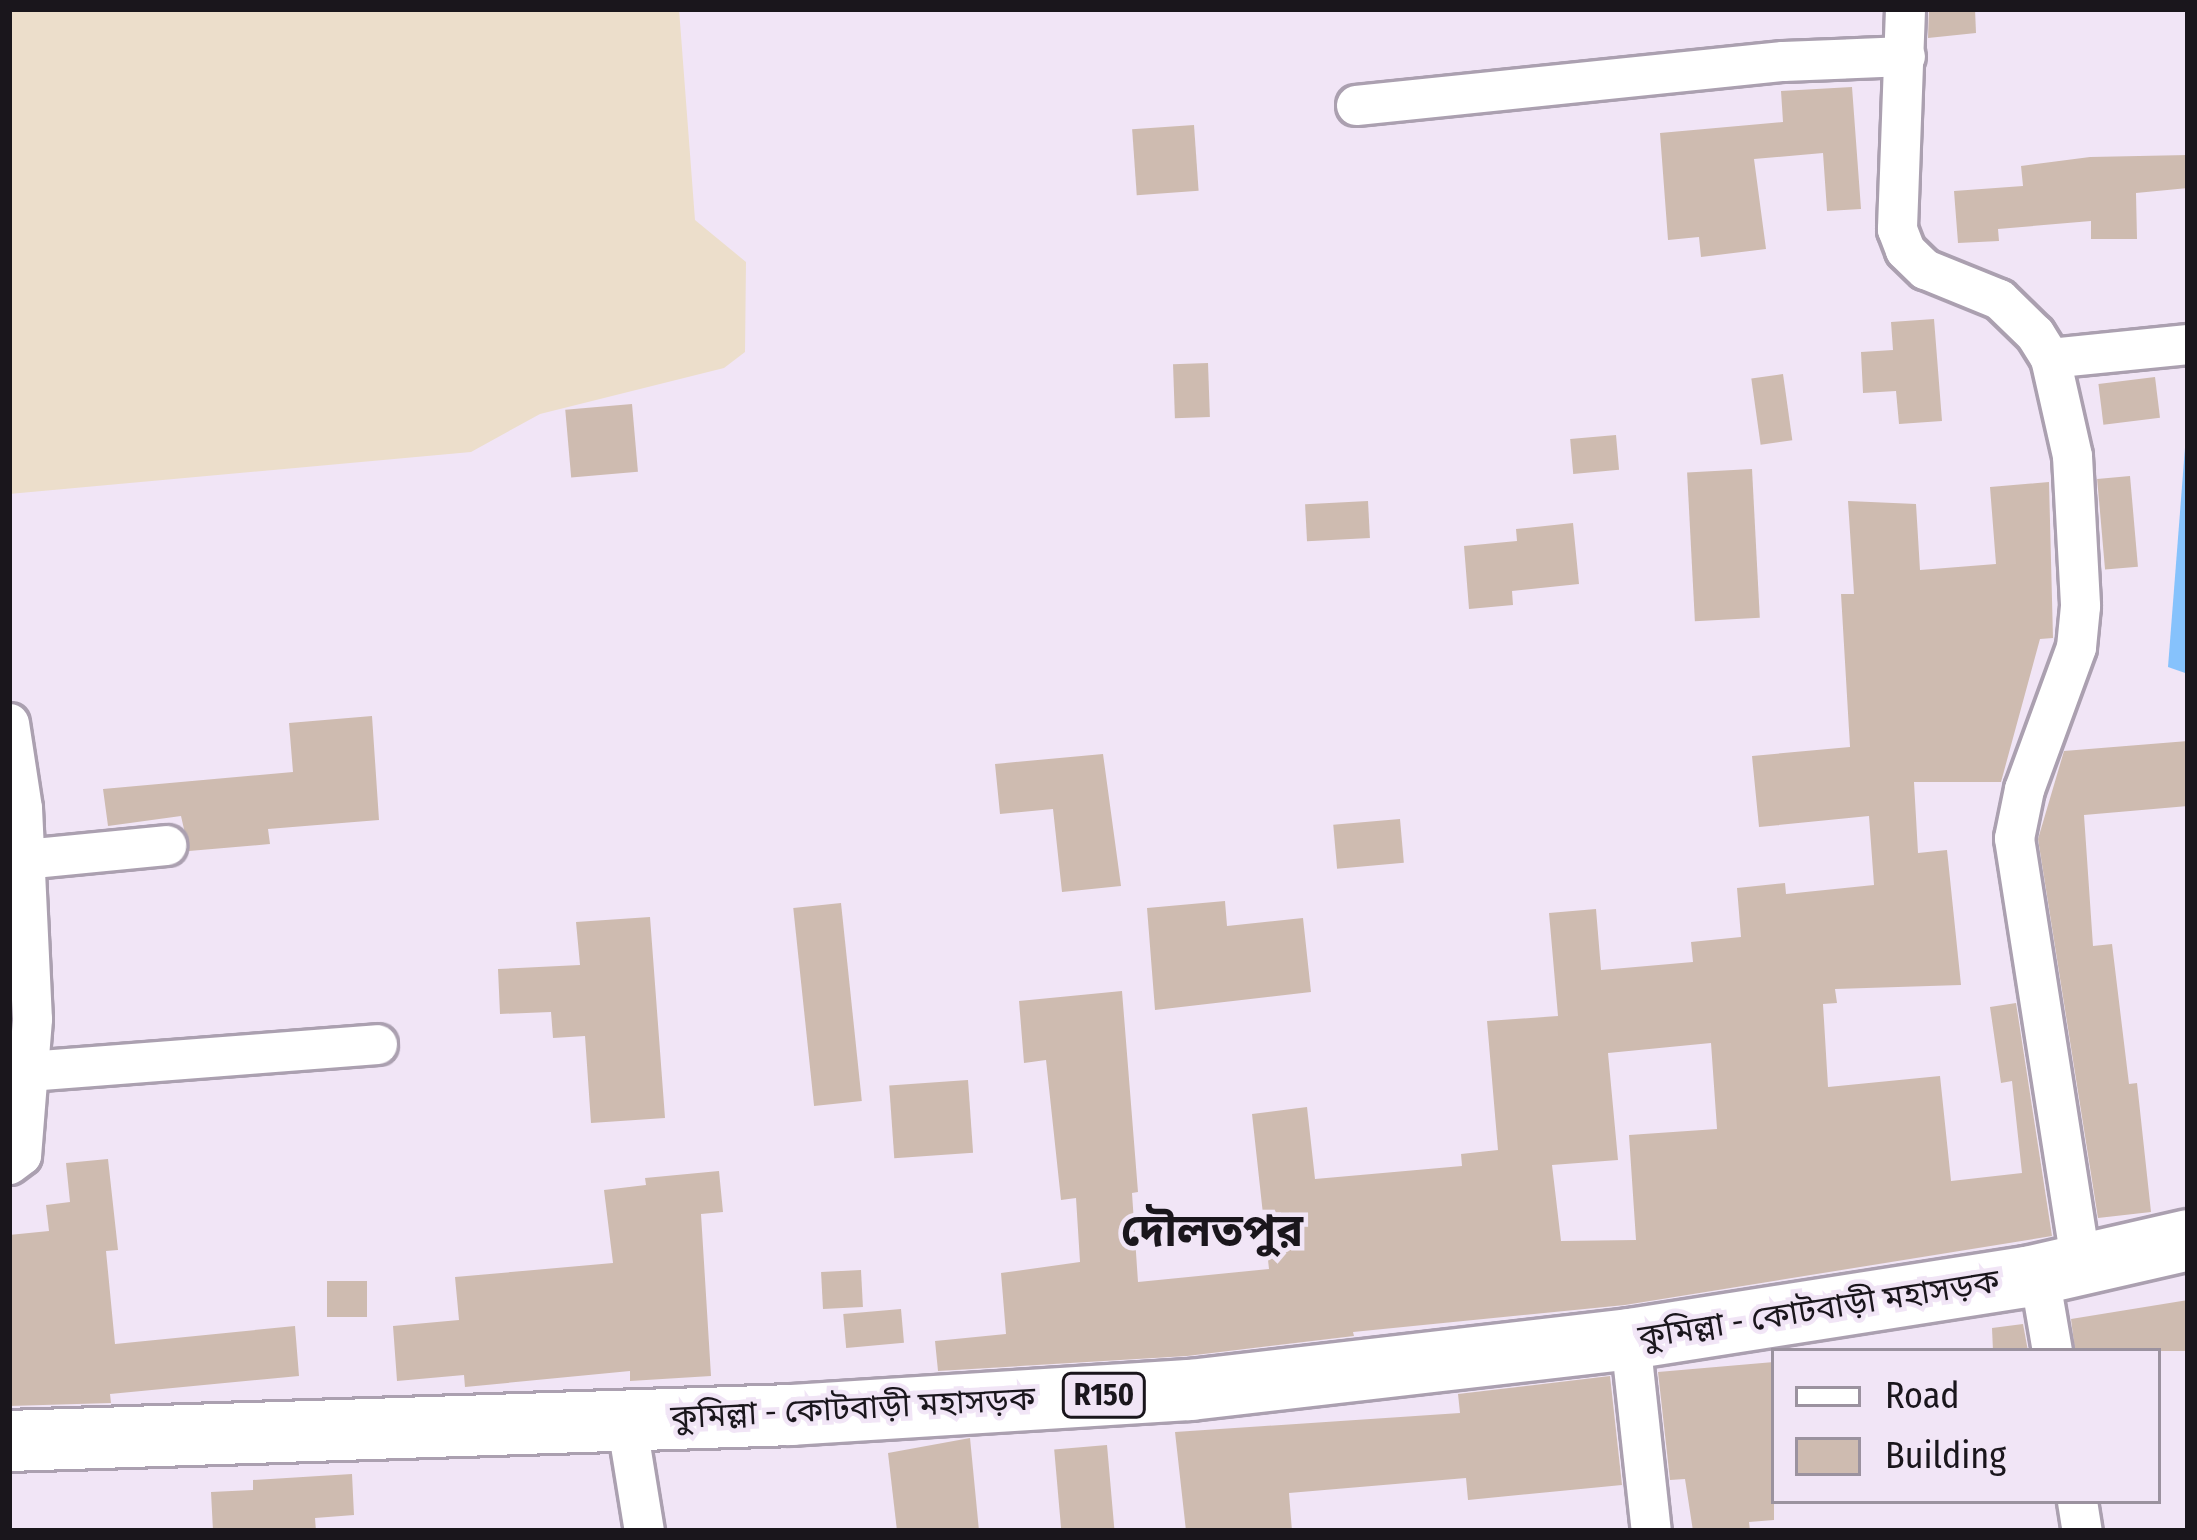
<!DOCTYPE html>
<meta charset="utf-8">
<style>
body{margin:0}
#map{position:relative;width:2197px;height:1540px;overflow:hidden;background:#f1e5f6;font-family:"Fira Sans Condensed","Noto Sans Bengali",sans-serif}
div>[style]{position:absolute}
.industrial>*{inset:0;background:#ecdecb}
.water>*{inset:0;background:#86c2fc}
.building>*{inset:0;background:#cebbb0;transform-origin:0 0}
.roads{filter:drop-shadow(3px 0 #aba0b0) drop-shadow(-3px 0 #aba0b0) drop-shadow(0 3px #aba0b0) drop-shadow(0 -3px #aba0b0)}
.street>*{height:39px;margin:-19.5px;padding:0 19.5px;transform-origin:19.5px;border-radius:19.5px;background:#fff}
.primary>*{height:60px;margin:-30px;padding:0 30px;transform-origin:30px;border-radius:30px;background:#fff}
span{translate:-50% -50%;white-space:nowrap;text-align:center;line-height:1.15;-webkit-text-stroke:9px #f1e5f6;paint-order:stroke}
.shield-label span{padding:3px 9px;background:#f1e5f6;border:3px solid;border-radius:9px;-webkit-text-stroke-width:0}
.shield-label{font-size:30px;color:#1a161c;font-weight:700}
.street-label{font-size:33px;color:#1a161c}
.district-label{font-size:45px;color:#1a161c;font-weight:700}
.frame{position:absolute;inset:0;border:12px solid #1a161c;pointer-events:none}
.legend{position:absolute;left:1771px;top:1348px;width:390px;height:156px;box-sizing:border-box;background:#f1e5f6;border:3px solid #9b929f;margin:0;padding:15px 21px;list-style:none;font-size:36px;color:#1a161c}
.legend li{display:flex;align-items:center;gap:24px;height:60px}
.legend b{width:60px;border:3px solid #9b929f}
</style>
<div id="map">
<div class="industrial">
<div style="clip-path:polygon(9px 9px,679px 9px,695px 220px,746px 262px,745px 352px,724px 368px,540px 414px,471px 452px,9px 494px)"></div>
</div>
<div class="water">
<div style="clip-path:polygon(2188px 409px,2188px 674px,2168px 667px)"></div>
</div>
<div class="building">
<div style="clip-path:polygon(1929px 9px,1975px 9px,1976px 33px,1928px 38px)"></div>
<div style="clip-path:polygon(1852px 87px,1861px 209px,1827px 211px,1823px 153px,1754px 159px,1766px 249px,1701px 257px,1699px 237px,1668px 240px,1660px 133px,1783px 122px,1781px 91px)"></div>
<div style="left:1194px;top:125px;width:66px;height:62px;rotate:86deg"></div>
<div style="clip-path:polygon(2188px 155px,2188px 188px,2136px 193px,2137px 239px,2091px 239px,2091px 221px,1998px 229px,1999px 241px,1958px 243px,1954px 191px,2023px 186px,2021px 166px,2090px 157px)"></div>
<div style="clip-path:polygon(1934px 319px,1942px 421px,1899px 424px,1896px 391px,1863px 393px,1861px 352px,1893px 350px,1891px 322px)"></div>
<div style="left:1208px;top:363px;width:54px;height:35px;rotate:88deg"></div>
<div style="left:1783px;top:374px;width:67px;height:32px;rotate:82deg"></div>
<div style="left:2155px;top:377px;width:41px;height:57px;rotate:83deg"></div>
<div style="left:632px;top:404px;width:68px;height:67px;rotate:85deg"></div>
<div style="left:1616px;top:435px;width:35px;height:46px;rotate:85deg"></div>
<div style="left:1752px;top:469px;width:149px;height:65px;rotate:87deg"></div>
<div style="left:2130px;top:476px;width:91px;height:33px;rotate:85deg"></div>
<div style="clip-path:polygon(evenodd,2049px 482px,2053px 638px,2040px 639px,2001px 782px,1914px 782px,1918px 853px,1947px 850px,1961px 985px,1835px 989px,1837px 1003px,1823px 1004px,1828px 1087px,1940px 1076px,1951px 1181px,2022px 1173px,2012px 1081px,2001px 1083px,1990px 1007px,2016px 1003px,2052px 1236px,1625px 1305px,1353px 1332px,1354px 1336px,1187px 1356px,938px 1371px,935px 1341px,1006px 1334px,1001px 1273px,1080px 1262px,1076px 1198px,1061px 1200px,1046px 1060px,1024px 1063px,1019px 1001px,1122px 991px,1138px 1192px,1132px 1193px,1138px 1282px,1269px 1269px,1252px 1114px,1307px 1107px,1315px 1179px,1462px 1166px,1461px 1154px,1498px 1150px,1487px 1021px,1558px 1016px,1549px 913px,1596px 909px,1601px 970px,1693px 962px,1691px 942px,1741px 937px,1737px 888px,1785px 883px,1786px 894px,1874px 885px,1869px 816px,1759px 827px,1752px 756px,1850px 747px,1841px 594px,1854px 594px,1848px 501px,1916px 504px,1920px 570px,1996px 564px,1990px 487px,2049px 482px,1711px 1043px,1717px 1129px,1629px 1135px,1636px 1240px,1561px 1241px,1552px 1165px,1618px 1160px,1608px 1053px,1711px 1043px)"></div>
<div style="left:1368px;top:501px;width:37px;height:63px;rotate:87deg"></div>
<div style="clip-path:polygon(1573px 523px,1579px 584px,1512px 591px,1513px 605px,1469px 609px,1464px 546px,1517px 541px,1516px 529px)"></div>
<div style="clip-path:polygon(372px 716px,379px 820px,268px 829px,270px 844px,189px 851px,181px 816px,108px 826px,103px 789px,293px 772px,289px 723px)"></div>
<div style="clip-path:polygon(2188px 741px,2188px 806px,2084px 815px,2093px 946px,2112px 944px,2129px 1084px,2137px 1083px,2151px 1212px,2098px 1218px,2038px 839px,2064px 751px)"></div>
<div style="clip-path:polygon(1103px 754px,1121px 886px,1062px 892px,1053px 809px,1000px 814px,995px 764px)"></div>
<div style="left:1400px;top:819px;width:44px;height:67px;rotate:85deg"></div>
<div style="clip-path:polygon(1225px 901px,1227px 926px,1303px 918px,1311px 992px,1155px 1010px,1147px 908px)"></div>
<div style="left:841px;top:903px;width:199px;height:48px;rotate:84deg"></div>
<div style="clip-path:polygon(650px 917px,665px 1118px,591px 1123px,585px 1036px,553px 1038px,551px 1012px,500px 1014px,498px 969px,580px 965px,576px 922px)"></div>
<div style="left:968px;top:1080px;width:73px;height:79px;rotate:86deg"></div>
<div style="clip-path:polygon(108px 1159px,118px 1250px,106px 1251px,115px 1344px,295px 1326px,299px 1376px,110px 1394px,111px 1403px,9px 1406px,9px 1235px,49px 1231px,46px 1205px,70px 1202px,66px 1163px)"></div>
<div style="clip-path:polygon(719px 1171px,723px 1212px,701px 1214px,711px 1376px,630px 1381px,630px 1371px,465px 1387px,464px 1375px,397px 1381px,393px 1326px,459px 1320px,455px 1277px,613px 1263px,604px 1190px,646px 1185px,645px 1178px)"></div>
<div style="left:861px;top:1270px;width:37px;height:40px;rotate:87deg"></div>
<div style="left:327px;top:1281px;width:40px;height:36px"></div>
<div style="clip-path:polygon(2188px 1300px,2188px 1351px,2075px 1351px,2071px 1319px)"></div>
<div style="left:901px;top:1309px;width:34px;height:58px;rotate:85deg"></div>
<div style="clip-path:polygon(2023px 1324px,2028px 1351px,1993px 1351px,1992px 1328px)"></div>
<div style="clip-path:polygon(1774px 1362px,1774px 1520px,1749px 1522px,1750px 1531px,1693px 1531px,1685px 1479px,1670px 1480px,1658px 1372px)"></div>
<div style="clip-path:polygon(1610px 1376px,1622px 1485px,1468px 1500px,1466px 1478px,1289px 1493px,1292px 1531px,1186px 1531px,1175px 1432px,1460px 1413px,1458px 1394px)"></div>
<div style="clip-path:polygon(970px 1438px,979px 1531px,897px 1531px,888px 1453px)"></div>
<div style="left:1107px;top:1445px;width:86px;height:53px;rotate:85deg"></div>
<div style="clip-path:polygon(352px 1474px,354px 1515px,315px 1518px,316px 1531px,213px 1531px,211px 1492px,253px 1490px,253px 1480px)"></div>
</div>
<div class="roads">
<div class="street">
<div style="left:1905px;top:9px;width:220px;rotate:92.1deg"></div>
<div style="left:1897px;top:229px;width:22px;rotate:69deg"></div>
<div style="left:1905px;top:250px;width:28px;rotate:44deg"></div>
<div style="left:1925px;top:269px;width:80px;rotate:22.1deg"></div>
<div style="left:1999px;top:299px;width:50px;rotate:44.2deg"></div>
<div style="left:2035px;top:334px;width:28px;rotate:58deg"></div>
<div style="left:2050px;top:358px;width:100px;rotate:77.3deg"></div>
<div style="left:2072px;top:456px;width:150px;rotate:86.9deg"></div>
<div style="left:2080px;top:606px;width:41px;rotate:95.6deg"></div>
<div style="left:2076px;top:647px;width:151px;rotate:110.1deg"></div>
<div style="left:2024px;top:789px;width:50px;rotate:101.5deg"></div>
<div style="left:2014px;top:838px;width:432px;rotate:81.1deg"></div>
<div style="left:1356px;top:105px;width:429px;rotate:-5.9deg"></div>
<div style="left:1783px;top:61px;width:122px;rotate:-2.3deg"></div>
<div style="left:2050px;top:358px;width:139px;rotate:-5.8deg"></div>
<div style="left:9px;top:723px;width:86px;rotate:81.3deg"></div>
<div style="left:22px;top:808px;width:211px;rotate:87.3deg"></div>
<div style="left:32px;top:1019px;width:136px;rotate:94.6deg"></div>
<div style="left:21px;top:1155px;width:15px;rotate:143deg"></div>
<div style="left:24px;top:859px;width:143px;rotate:-5.6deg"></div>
<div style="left:28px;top:1071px;width:350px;rotate:-4.4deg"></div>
<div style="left:2039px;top:1275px;width:77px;rotate:80.3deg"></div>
<div style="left:1630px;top:1339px;width:193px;rotate:83.8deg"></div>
<div style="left:626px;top:1420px;width:112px;rotate:80.8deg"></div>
<div style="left:2077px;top:1501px;width:30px;rotate:81deg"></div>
</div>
<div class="primary">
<div style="left:9px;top:1441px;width:782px;rotate:-1.9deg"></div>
<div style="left:791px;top:1415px;width:400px;rotate:-3.6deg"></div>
<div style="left:1190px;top:1390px;width:443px;rotate:-6.6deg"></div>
<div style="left:1630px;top:1339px;width:402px;rotate:-8.9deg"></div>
<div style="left:2027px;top:1277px;width:165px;rotate:-12.9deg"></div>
</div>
</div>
<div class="shield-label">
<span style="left:1104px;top:1395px">R150</span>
</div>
<div class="street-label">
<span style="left:1819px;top:1310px;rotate:-9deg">কুমিল্লা - কোটবাড়ী মহাসড়ক</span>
<span style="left:853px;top:1409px;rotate:-3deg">কুমিল্লা - কোটবাড়ী মহাসড়ক</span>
</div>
<div class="district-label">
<span style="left:1212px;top:1232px">দৌলতপুর</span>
</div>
<div class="frame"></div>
<ul class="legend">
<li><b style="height:15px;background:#fff"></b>Road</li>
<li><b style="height:33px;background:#cebbb0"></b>Building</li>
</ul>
</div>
